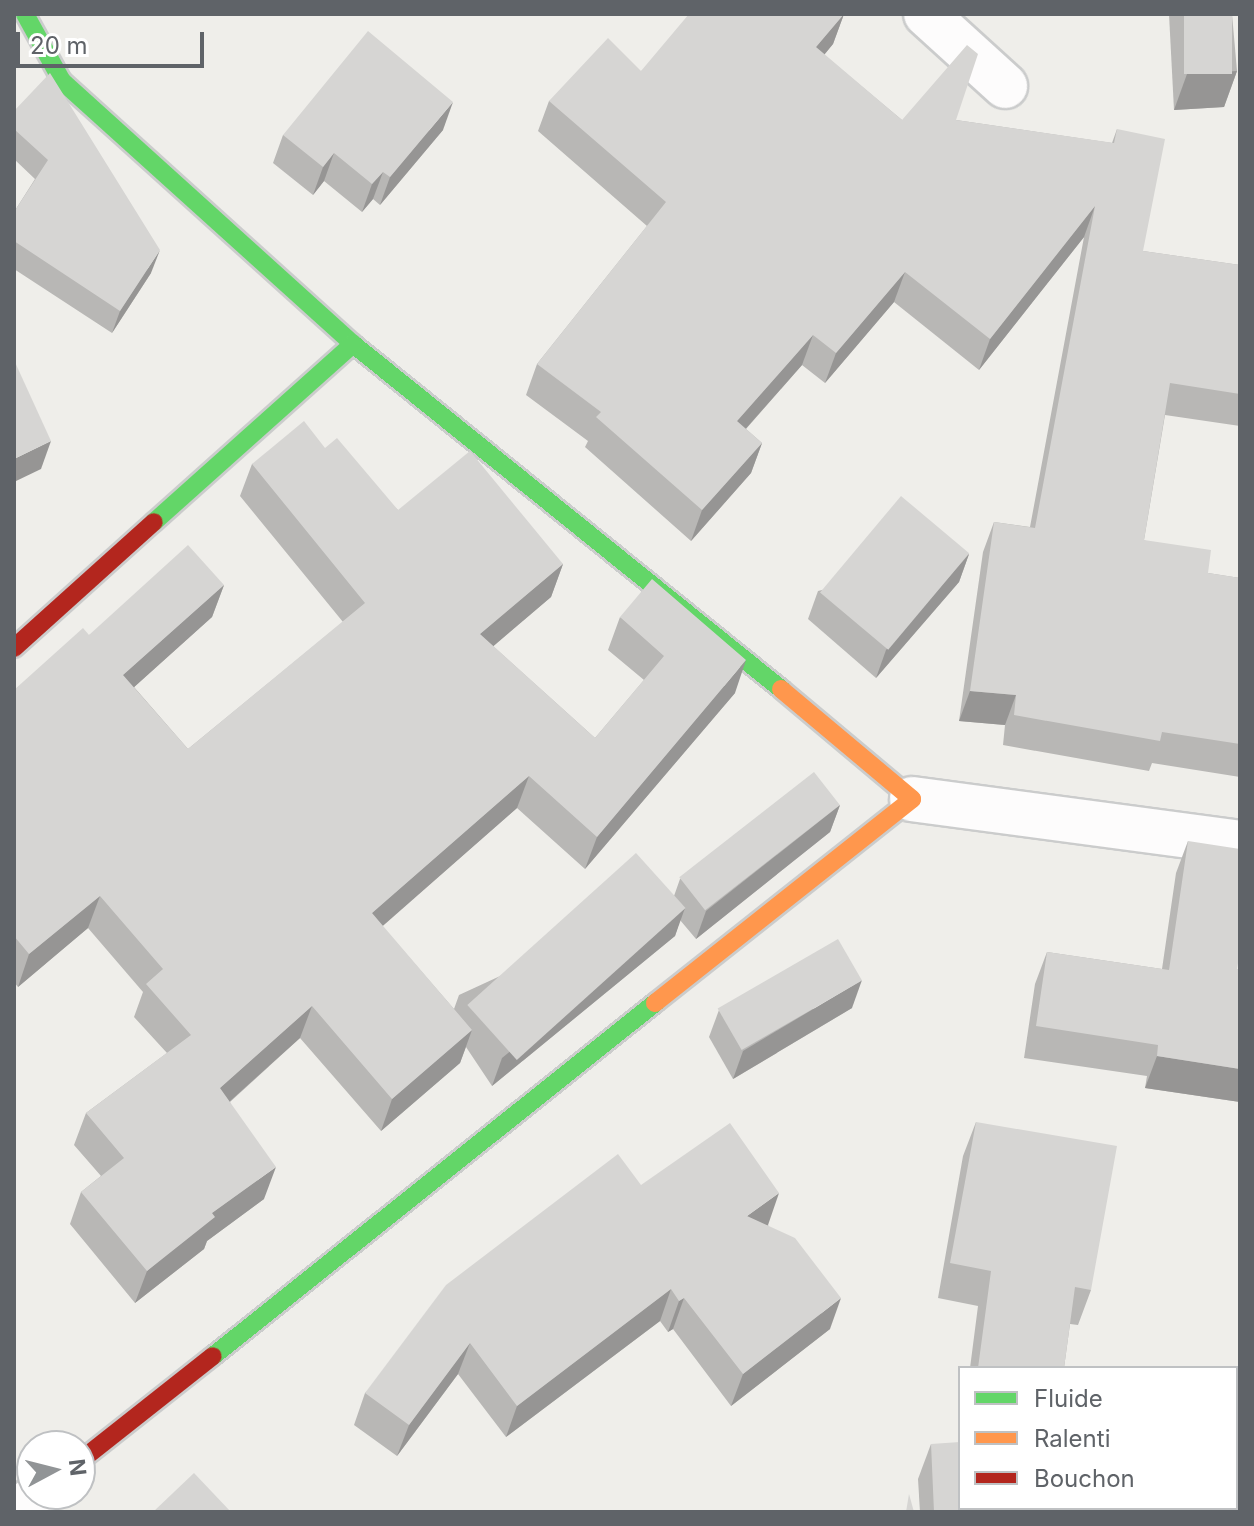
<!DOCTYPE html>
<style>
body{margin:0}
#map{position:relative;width:1254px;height:1526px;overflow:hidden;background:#efeeea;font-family:Inter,sans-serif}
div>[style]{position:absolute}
.roads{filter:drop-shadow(2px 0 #cbcccc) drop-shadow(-2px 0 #cbcccc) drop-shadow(0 2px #cbcccc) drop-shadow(0 -2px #cbcccc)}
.street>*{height:44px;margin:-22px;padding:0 22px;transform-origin:22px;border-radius:22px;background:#fdfcfc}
.fast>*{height:18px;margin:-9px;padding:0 9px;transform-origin:9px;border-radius:9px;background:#63d668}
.slow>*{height:18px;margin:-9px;padding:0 9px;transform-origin:9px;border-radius:9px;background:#ff974d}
.jam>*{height:18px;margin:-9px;padding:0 9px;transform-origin:9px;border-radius:9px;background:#b3261e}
.wall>*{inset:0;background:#b8b7b5}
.shaded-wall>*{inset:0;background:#969594}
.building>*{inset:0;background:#d6d5d3;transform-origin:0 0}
span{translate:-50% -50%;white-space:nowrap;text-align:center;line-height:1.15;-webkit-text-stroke:7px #fff;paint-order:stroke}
.frame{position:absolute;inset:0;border:16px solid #5f6368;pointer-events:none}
.legend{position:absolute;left:958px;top:1366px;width:280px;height:144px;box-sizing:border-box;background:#fff;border:2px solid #bfc1c3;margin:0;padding:10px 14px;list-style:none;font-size:24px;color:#5f6368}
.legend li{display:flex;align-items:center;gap:16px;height:40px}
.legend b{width:40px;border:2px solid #bfc1c3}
.north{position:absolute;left:16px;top:1430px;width:80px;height:80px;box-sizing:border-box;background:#fff;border:2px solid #bfc1c3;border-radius:50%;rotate:83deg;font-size:22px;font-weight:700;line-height:32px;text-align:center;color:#5f6368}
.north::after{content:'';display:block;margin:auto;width:28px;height:36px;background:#919496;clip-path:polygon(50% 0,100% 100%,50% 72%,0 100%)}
.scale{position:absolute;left:16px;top:32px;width:188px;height:36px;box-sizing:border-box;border:4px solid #5f6368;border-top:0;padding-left:10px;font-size:24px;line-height:28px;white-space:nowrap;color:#5f6368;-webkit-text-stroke:6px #fff;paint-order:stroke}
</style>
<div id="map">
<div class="roads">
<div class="street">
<div style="left:926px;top:14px;width:107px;rotate:42.3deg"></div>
<div style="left:912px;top:799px;width:331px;rotate:7.6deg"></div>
<div style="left:16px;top:1512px;width:29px;rotate:-38deg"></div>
</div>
<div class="fast">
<div style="left:25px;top:14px;width:77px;rotate:61.1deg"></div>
<div style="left:62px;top:81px;width:392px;rotate:42.1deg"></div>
<div style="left:353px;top:344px;width:550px;rotate:38.87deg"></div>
<div style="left:154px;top:522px;width:267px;rotate:-41.8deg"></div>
<div style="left:213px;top:1356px;width:566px;rotate:-38.61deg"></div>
</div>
<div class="slow">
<div style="left:655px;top:1003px;width:328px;rotate:-38.4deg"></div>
<div style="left:912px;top:799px;width:171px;rotate:-140deg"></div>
</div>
<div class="jam">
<div style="left:14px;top:648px;width:188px;rotate:-42deg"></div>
<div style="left:80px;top:1461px;width:169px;rotate:-38.3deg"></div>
</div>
</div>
<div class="wall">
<div style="clip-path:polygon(844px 14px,833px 44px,824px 55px,902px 120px,956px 120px,1112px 143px,1117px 129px,1143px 251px,1240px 265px,1240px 426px,1165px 415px,1144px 540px,1208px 573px,1240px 578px,1240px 777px,1152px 763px,1149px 771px,1003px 745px,1005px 725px,959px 721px,983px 552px,994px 522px,1030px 527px,1084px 237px,979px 370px,894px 302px,825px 383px,802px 365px,746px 429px,762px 443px,751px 473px,691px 541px,585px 447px,588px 441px,526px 395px,537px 364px,647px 226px,538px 131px,549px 101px,641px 71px)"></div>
<div style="clip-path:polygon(1169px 14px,1232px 14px,1237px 71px,1224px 107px,1174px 110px)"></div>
<div style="clip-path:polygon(14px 111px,151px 273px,112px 333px,14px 269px,14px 212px,35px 179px,14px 159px)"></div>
<div style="clip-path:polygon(443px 130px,380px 205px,373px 199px,362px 212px,324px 181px,313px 195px,273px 163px,283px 135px)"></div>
<div style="clip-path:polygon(325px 448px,398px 510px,563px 564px,551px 597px,493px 646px,595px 738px,644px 680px,608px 650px,620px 617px,735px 693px,585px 869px,517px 808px,382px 926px,454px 1009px,459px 995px,674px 896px,680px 879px,840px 805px,830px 832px,696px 939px,680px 920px,675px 936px,492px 1086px,466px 1047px,460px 1063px,381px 1131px,300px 1038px,230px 1102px,264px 1199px,207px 1241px,204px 1249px,135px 1303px,70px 1224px,81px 1192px,101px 1176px,74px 1145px,86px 1113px,167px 1053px,134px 1017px,143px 992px,88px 928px,18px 987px,14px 982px,14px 690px,89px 635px,224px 585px,212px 617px,134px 687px,188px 749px,343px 622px,240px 496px,252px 464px)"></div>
<div style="clip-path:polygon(969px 554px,959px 582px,876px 678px,808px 619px,818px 591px)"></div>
<div style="clip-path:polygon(1188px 841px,1237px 969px,1240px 969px,1240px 1102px,1145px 1088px,1147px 1076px,1024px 1058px,1035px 984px,1047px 952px,1162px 969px,1176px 873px)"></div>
<div style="clip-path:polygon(852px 1008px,733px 1079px,709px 1037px,719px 1010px)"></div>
<div style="clip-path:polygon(976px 1122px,1091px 1290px,1078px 1325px,1070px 1324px,1064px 1368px,970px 1368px,978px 1306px,938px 1298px,963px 1156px)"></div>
<div style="clip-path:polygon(641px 1185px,768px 1225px,830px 1329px,731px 1406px,673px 1329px,668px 1332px,660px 1321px,506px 1437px,458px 1374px,397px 1456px,354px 1425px,365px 1393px)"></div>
<div style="clip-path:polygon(931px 1444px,1032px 1512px,920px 1512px,918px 1479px)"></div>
</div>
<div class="shaded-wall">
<div style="clip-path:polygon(844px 14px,833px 44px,805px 78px,816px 47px)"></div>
<div style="clip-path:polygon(1237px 71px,1224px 107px,1174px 110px,1187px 74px)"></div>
<div style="clip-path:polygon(453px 102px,443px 130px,380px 205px,390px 177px)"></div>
<div style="clip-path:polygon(334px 153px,324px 181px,313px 195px,323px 167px)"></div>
<div style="clip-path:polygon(383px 172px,373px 199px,362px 212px,372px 184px)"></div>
<div style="clip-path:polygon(1095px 206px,1084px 237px,979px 370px,990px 339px)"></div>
<div style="clip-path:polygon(160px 250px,151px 273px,112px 333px,120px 311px)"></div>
<div style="clip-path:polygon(905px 272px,894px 302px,825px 383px,836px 353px)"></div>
<div style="clip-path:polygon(813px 335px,802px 365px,726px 451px,737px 421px)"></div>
<div style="clip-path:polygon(51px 441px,41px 469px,14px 482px,14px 459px)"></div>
<div style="clip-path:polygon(762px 443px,751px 473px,691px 541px,702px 510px)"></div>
<div style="clip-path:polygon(969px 554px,959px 582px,876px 678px,886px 650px)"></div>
<div style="clip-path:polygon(563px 564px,551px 597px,469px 667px,480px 634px)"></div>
<div style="clip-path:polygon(224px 585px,212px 617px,112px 707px,123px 675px)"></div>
<div style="clip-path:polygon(746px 660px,735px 693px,585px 869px,597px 837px)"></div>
<div style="clip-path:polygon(970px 691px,1016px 695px,1005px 725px,959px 721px)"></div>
<div style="clip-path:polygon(529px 776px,517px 808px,360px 946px,372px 913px)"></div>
<div style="clip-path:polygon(840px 805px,830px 832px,696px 939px,706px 911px)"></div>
<div style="clip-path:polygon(100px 896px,88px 928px,18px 987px,29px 954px)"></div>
<div style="clip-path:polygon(685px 908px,675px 936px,492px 1086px,502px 1058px)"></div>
<div style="clip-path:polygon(862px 980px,852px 1008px,733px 1079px,743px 1051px)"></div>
<div style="clip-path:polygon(312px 1006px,300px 1038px,208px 1121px,220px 1088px)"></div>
<div style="clip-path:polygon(472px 1030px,460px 1063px,381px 1131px,392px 1099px)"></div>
<div style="clip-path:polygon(1157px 1056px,1240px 1069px,1240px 1102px,1145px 1088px)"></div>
<div style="clip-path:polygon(276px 1167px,264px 1199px,207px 1241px,204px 1249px,135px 1303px,147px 1271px,212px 1213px)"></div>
<div style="clip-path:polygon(779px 1193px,768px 1225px,735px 1247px,747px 1216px)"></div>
<div style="clip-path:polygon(671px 1289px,660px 1321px,506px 1437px,517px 1406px)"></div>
<div style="clip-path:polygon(684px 1298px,673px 1329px,668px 1332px,679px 1301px)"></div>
<div style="clip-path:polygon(841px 1298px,830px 1329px,731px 1406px,743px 1374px)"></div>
<div style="clip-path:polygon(470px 1343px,458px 1374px,397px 1456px,409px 1425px)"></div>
</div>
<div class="building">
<div style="clip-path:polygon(689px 14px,844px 14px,816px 47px,902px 120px,967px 45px,978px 54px,956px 120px,1114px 143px,1117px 129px,1165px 139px,1143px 251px,1240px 265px,1240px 394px,1170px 383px,1144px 540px,1211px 550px,1208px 573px,1240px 578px,1240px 744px,1162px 732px,1160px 741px,1014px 715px,1016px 695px,970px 691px,994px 522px,1035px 528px,1095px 206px,990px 339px,905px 272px,836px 353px,813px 335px,737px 421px,762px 443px,702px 510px,596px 417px,601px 412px,537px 364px,666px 202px,549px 101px,608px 38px,641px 71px)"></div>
<div style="left:1184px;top:14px;width:48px;height:60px"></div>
<div style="clip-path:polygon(368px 31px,453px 102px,390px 177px,383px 172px,372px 184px,334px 153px,323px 167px,283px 135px)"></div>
<div style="clip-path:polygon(50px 73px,160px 250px,120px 311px,14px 241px,14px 212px,48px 160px,14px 129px,14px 111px)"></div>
<div style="clip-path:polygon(14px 360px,51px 441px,14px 459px)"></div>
<div style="clip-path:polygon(304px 421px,325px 448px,337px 438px,398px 510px,470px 451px,563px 564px,480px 634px,595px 738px,664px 656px,620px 617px,652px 579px,746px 660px,597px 837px,529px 776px,372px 913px,472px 1030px,392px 1099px,312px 1006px,220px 1088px,276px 1167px,212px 1213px,215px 1217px,147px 1271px,81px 1192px,124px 1158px,86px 1113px,191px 1035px,146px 984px,163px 969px,100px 896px,29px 954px,14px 936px,14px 690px,83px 628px,89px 635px,188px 545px,224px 585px,123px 675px,188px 749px,365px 603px,252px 464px)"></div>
<div style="left:901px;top:496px;width:89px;height:126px;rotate:40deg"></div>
<div style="left:814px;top:772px;width:42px;height:171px;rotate:52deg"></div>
<div style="clip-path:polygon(1188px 841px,1240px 849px,1240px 951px,1237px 969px,1240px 969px,1240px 1069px,1157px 1056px,1158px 1045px,1036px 1026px,1047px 952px,1169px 970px)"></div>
<div style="left:636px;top:853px;width:74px;height:227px;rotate:48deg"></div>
<div style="left:838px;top:939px;width:48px;height:139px;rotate:60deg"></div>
<div style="clip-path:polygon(976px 1122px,1117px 1146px,1091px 1290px,1075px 1287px,1064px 1368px,978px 1368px,991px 1271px,950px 1263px)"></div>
<div style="clip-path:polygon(730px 1123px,779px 1193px,747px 1216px,795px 1238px,841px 1298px,743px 1374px,684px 1298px,679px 1301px,671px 1289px,517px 1406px,470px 1343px,409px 1425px,365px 1393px,446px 1285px,618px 1154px,641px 1185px)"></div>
<div style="clip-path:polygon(960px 1442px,960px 1508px,1032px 1508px,1032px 1512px,934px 1512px,931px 1444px)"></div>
<div style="clip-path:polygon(194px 1473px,231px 1512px,153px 1512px)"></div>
<div style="clip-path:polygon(909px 1494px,914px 1512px,906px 1512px)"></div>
</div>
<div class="frame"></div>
<ul class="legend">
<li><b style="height:10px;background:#63d668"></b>Fluide</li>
<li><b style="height:10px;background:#ff974d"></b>Ralenti</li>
<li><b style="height:10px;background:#b3261e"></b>Bouchon</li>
</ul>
<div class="north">N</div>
<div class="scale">20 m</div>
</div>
